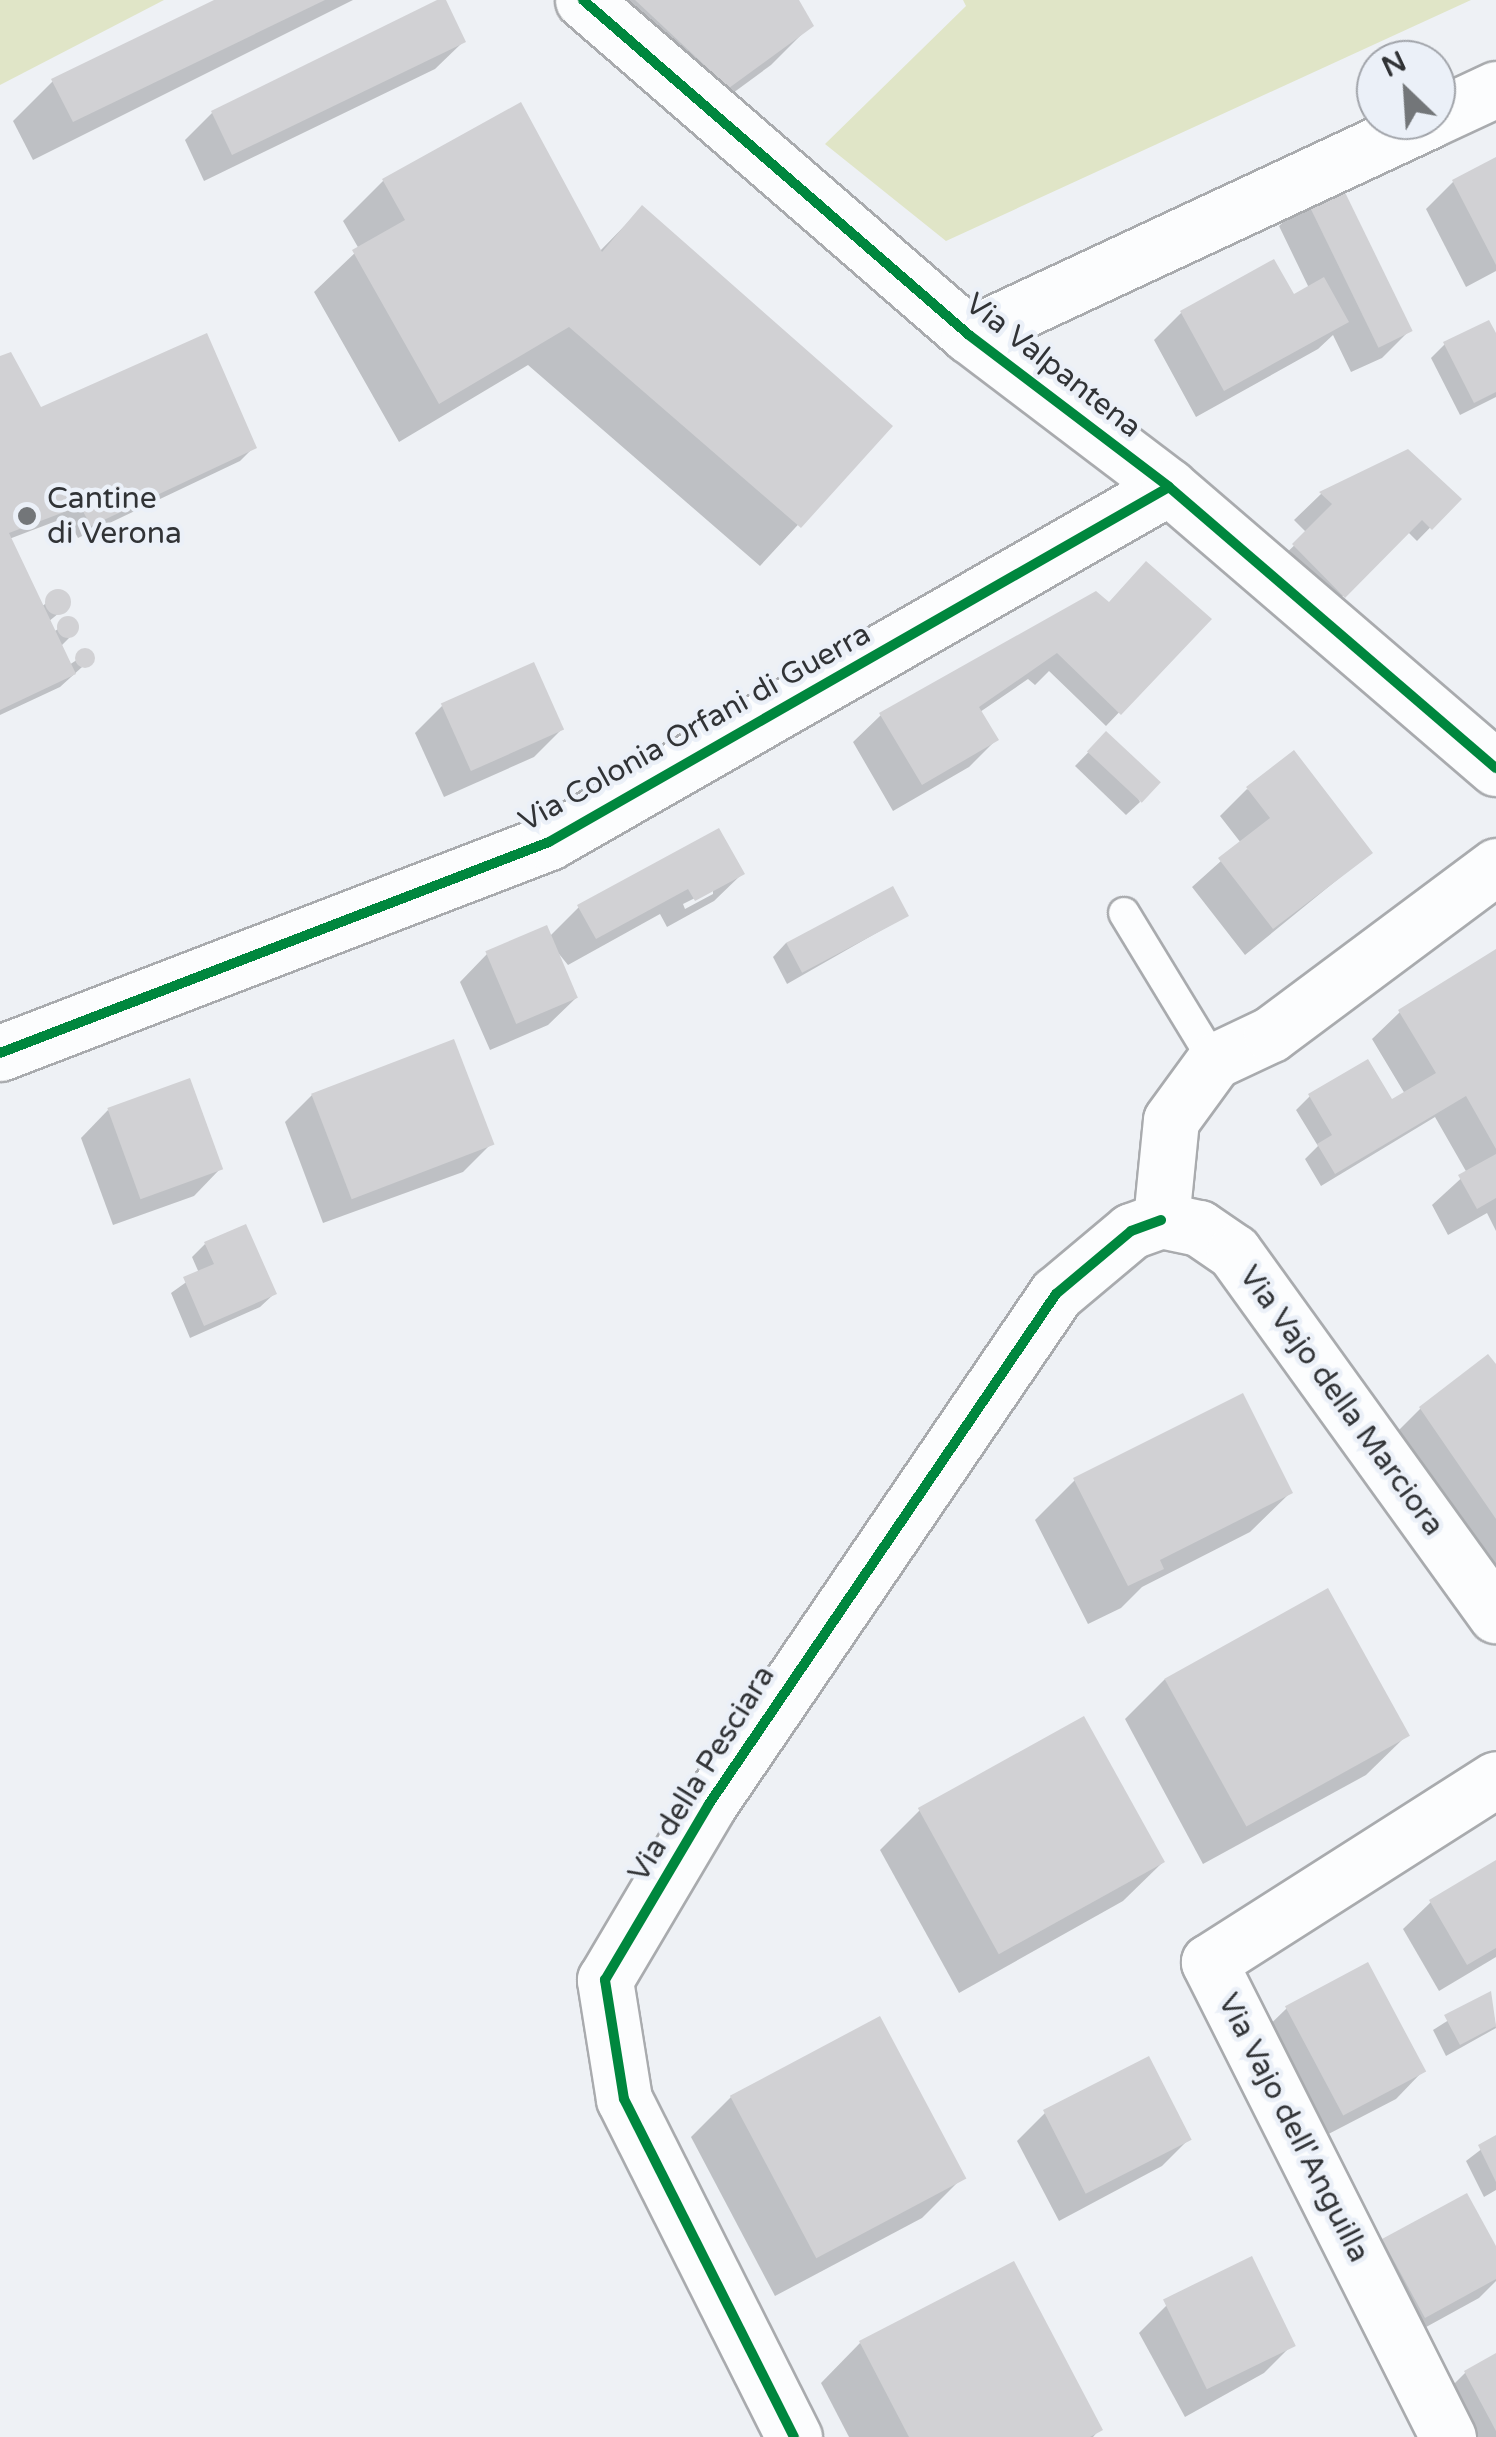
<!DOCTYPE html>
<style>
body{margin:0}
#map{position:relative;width:1496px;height:2437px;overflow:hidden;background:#eef1f5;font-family:"Varela Round",sans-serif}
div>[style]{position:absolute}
.green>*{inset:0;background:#e0e5c7}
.shadow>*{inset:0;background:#0003}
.building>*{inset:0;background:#d1d1d4;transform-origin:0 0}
.round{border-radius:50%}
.roads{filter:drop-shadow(2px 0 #a9abae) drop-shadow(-2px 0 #a9abae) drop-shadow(0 2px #a9abae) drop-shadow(0 -2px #a9abae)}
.service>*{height:30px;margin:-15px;padding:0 15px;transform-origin:15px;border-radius:15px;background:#fcfdfe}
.minor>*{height:55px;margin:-27.5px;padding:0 27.5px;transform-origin:27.5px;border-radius:27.5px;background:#fcfdfe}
.tertiary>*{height:55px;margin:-27.5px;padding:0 27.5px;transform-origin:27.5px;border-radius:27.5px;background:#fcfdfe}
.cycleway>*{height:10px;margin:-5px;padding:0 5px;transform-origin:5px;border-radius:5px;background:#00873e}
.dots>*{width:28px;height:28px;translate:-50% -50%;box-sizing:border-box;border:5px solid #ebf0f8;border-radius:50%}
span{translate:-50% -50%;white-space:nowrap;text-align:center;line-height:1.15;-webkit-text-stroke:9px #ebf0f8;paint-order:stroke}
.street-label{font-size:30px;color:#313336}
.poi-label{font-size:30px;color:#313336}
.left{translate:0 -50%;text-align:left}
.north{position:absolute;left:1356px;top:40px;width:100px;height:100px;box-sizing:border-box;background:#ebf0f8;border:2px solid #a1a4aa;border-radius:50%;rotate:335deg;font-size:28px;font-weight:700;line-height:40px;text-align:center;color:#313336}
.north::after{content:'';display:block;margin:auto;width:35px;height:45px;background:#737679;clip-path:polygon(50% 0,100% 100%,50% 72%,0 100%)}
</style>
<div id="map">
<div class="green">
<div style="clip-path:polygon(0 0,164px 0,0 85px)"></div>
<div style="clip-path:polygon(963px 0,1471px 0,946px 241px,825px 144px,966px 6px)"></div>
</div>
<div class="shadow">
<div style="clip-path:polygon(220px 0,353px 0,33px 160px,13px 121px,53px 81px)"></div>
<div style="clip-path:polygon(593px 0,796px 0,811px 25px,771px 65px,688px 126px)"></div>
<div style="clip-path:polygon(463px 42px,435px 69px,204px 181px,185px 140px,212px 113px)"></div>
<div style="clip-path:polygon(520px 105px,599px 252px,642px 208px,889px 426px,760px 566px,528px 365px,399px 442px,314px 292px,359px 249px,343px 221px,383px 181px)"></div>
<div style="clip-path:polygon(1496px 159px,1496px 271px,1466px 287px,1426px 209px,1453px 182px)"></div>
<div style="clip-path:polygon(1307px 199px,1410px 330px,1382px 358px,1351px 372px,1333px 335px,1318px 349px,1196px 417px,1154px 340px,1181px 313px,1293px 297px,1309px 288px,1279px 226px)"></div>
<div style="clip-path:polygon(1496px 339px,1496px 397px,1460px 415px,1431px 358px,1445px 344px)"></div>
<div style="clip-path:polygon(0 359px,40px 410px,254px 447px,240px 461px,78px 538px,67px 517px,9px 539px,41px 607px,60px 593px,70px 604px,48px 622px,53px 632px,74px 620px,73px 634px,60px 647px,69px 665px,89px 652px,92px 658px,60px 687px,0 715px)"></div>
<div style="clip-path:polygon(1407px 452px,1458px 499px,1417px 541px,1407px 531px,1316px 623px,1266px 573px,1307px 533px,1294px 520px,1321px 494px)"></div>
<div style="clip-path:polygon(1107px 604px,1208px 619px,1106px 726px,1049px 671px,1035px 685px,1028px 679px,980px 712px,996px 740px,969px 767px,893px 811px,853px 742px,881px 715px)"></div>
<div style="clip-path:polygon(442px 706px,561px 730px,534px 757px,444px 797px,415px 733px)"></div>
<div style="clip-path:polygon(1106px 734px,1140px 802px,1126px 815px,1075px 766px)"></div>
<div style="clip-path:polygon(1247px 789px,1370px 853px,1245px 955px,1192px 887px,1241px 843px,1220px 816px)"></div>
<div style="clip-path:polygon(evenodd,742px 874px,714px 901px,667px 927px,660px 914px,568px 965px,555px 949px,576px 998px,548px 1025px,490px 1050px,460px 982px,487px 954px,549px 937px,579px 907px,742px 874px,713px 889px,713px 894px,685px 909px,683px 904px,713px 889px)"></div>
<div style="clip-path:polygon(906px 916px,787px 984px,773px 957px,786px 943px)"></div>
<div style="clip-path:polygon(1496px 952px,1496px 1231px,1487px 1213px,1448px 1235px,1432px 1205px,1467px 1173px,1435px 1117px,1321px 1186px,1305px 1159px,1318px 1146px,1296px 1110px,1310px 1096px,1391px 1103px,1405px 1094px,1372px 1039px,1400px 1012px)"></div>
<div style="clip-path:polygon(313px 1094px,491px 1144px,463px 1172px,323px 1223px,285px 1122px)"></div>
<div style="clip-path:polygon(108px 1110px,221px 1168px,194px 1196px,113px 1225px,81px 1138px)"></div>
<div style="clip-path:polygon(205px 1244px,274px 1294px,260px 1307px,190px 1338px,171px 1293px,199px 1273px,192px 1257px)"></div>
<div style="clip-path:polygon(1496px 1368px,1496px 1610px,1381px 1448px,1421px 1408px)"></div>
<div style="clip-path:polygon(1075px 1480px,1290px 1493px,1250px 1532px,1142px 1587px,1121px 1608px,1088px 1624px,1035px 1520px)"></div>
<div style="clip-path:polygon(1165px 1679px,1406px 1736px,1366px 1775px,1203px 1864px,1125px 1719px)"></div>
<div style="clip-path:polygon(920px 1810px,1163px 1862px,1123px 1901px,959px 1993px,880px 1850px)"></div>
<div style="clip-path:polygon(1496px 1863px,1496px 1957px,1439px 1991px,1403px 1929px,1431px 1902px)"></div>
<div style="clip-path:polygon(1490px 1994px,1496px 2028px,1446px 2056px,1433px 2030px)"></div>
<div style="clip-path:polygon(1287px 2008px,1423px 2071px,1396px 2099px,1315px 2141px,1259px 2035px)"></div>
<div style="clip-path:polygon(731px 2097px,962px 2178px,922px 2218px,775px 2296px,691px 2137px)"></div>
<div style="clip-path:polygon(1045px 2113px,1189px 2139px,1162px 2166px,1059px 2221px,1017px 2141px)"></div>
<div style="clip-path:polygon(1496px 2138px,1496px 2190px,1484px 2197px,1466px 2161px)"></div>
<div style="clip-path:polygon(1384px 2241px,1496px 2251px,1496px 2281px,1479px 2298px,1397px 2343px,1356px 2269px)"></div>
<div style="clip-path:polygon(1167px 2305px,1292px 2345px,1264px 2373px,1185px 2417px,1139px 2333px)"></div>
<div style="clip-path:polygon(860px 2343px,1100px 2429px,1093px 2437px,849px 2437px,821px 2383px)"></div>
<div style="clip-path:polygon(1496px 2356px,1496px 2437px,1457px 2437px,1438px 2400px,1465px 2373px)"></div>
</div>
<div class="building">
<div style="clip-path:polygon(214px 0,325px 0,73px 122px,51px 79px)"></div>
<div style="clip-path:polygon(437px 0,446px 0,466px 42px,232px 155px,211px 111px)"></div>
<div style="clip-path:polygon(635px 0,799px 0,814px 26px,729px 88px)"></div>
<div style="clip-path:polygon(521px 102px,602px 252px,642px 205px,893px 426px,801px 528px,569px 327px,439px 404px,352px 250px,405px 220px,382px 179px)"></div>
<div style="clip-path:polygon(1496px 157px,1496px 265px,1452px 180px)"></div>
<div style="left:1339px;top:180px;width:168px;height:38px;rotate:64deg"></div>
<div style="clip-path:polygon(1274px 259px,1294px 294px,1324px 277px,1349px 322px,1224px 391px,1180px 311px)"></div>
<div style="clip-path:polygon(1489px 320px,1496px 333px,1496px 392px,1474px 403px,1443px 342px)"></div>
<div style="clip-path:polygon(207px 333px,257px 448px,91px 526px,80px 506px,9px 533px,76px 674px,0 710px,0 356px,11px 352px,41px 407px)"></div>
<div style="clip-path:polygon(1408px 449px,1462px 499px,1432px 530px,1422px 520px,1345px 598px,1292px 544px,1332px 504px,1319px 492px)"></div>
<div style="clip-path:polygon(1146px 561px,1212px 619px,1121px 715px,1057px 653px,979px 707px,999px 740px,922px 785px,879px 713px,1096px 591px,1109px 602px)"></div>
<div class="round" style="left:45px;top:589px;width:26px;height:26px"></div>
<div class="round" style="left:57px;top:616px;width:22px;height:22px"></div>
<div class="round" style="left:75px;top:648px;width:20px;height:20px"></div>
<div style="left:534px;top:662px;width:74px;height:102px;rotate:66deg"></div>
<div style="left:1106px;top:731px;width:75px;height:28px;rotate:43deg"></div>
<div style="clip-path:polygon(1294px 750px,1373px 853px,1273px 929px,1218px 858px,1270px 818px,1246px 787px)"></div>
<div style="clip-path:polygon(719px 828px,745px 874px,695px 901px,688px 889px,596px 939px,577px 905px)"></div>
<div style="left:893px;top:886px;width:34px;height:121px;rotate:62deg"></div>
<div style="left:547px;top:925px;width:79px;height:67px;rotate:67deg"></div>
<div style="clip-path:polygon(1496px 949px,1496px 1149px,1466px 1096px,1335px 1174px,1317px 1144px,1332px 1135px,1308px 1094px,1368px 1059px,1392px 1099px,1436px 1073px,1398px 1010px)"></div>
<div style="left:454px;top:1039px;width:113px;height:153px;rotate:69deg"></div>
<div style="left:190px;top:1078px;width:97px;height:88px;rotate:70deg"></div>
<div style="clip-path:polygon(1496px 1154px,1496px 1198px,1477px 1209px,1458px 1175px)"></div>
<div style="clip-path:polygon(246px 1224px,277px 1294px,204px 1326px,183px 1277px,214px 1264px,204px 1242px)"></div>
<div style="clip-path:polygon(1488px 1354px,1496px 1364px,1496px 1519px,1419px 1407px)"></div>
<div style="clip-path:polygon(1243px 1393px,1293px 1493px,1160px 1560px,1164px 1569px,1128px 1586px,1073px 1478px)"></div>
<div style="left:1328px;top:1588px;width:169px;height:187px;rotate:61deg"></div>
<div style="left:1084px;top:1716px;width:167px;height:190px;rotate:61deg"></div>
<div style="clip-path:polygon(1496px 1860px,1496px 1948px,1467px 1965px,1429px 1900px)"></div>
<div style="left:1368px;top:1962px;width:124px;height:94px;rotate:62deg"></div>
<div style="clip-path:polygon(1491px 1991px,1496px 2026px,1460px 2045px,1444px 2015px)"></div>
<div style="left:880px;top:2016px;width:184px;height:170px;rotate:62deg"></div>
<div style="left:1149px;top:2056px;width:94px;height:119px;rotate:63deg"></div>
<div style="clip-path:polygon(1496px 2135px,1496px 2182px,1478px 2145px)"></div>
<div style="clip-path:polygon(1467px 2193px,1496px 2246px,1496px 2279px,1425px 2318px,1382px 2239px)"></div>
<div style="left:1252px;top:2256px;width:100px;height:99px;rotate:64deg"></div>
<div style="clip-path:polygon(1014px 2261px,1103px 2430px,1090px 2437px,909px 2437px,859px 2341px)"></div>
<div style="clip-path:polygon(1496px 2353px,1496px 2431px,1464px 2371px)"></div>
</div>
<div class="roads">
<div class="service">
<div style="left:1124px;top:913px;width:173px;rotate:58.7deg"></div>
</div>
<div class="minor">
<div style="left:1436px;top:117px;width:66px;rotate:-25deg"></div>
<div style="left:969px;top:335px;width:509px;rotate:-25deg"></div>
<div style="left:0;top:1053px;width:588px;rotate:-21.02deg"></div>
<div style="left:549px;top:842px;width:714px;rotate:-29.79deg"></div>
<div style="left:1161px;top:1220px;width:39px;rotate:12deg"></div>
<div style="left:1199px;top:1228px;width:42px;rotate:34.4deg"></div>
<div style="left:1234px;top:1252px;width:448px;rotate:54.2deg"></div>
<div style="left:1161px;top:1220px;width:100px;rotate:-84.3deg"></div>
<div style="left:1171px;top:1120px;width:73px;rotate:-53.9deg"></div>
<div style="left:1214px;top:1061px;width:63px;rotate:-25.3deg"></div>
<div style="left:1271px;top:1034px;width:281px;rotate:-36.7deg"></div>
<div style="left:794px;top:2437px;width:378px;rotate:-116.7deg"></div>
<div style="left:624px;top:2099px;width:121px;rotate:-99.1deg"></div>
<div style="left:605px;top:1980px;width:204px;rotate:-59.4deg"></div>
<div style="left:709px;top:1804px;width:617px;rotate:-55.77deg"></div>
<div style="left:1056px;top:1294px;width:98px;rotate:-40deg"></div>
<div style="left:1131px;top:1231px;width:32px;rotate:-20deg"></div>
<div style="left:1448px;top:2437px;width:532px;rotate:-116.71deg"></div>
<div style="left:1209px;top:1962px;width:340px;rotate:-32.5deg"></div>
</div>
<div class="tertiary">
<div style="left:583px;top:0;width:511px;rotate:40.95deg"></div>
<div style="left:969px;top:335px;width:251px;rotate:37.2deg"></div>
<div style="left:1169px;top:487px;width:431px;rotate:40.7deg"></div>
</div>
</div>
<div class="cycleway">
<div style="left:583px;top:0;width:511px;rotate:40.95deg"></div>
<div style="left:969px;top:335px;width:251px;rotate:37.2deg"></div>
<div style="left:1169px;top:487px;width:431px;rotate:40.7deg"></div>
<div style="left:0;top:1053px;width:588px;rotate:-21.02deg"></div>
<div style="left:549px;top:842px;width:714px;rotate:-29.79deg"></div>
<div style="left:794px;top:2437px;width:378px;rotate:-116.7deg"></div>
<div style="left:624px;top:2099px;width:121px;rotate:-99.1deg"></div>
<div style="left:605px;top:1980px;width:204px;rotate:-59.4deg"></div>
<div style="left:709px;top:1804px;width:617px;rotate:-55.77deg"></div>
<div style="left:1056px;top:1294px;width:98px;rotate:-40deg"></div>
<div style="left:1131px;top:1231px;width:32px;rotate:-20deg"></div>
</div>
<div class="dots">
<div style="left:27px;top:516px;background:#737679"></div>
</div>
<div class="street-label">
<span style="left:1053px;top:366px;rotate:38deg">Via Valpantena</span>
<span style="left:695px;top:728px;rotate:-29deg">Via Colonia Orfani di Guerra</span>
<span style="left:1341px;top:1401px;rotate:54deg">Via Vajo della Marciora</span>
<span style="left:702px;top:1774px;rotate:-58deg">Via della Pesciara</span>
<span style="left:1293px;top:2128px;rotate:63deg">Via Vajo dell'Anguilla</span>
</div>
<div class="poi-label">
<span class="left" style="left:47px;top:516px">Cantine<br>di Verona</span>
</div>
<div class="north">N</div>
</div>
